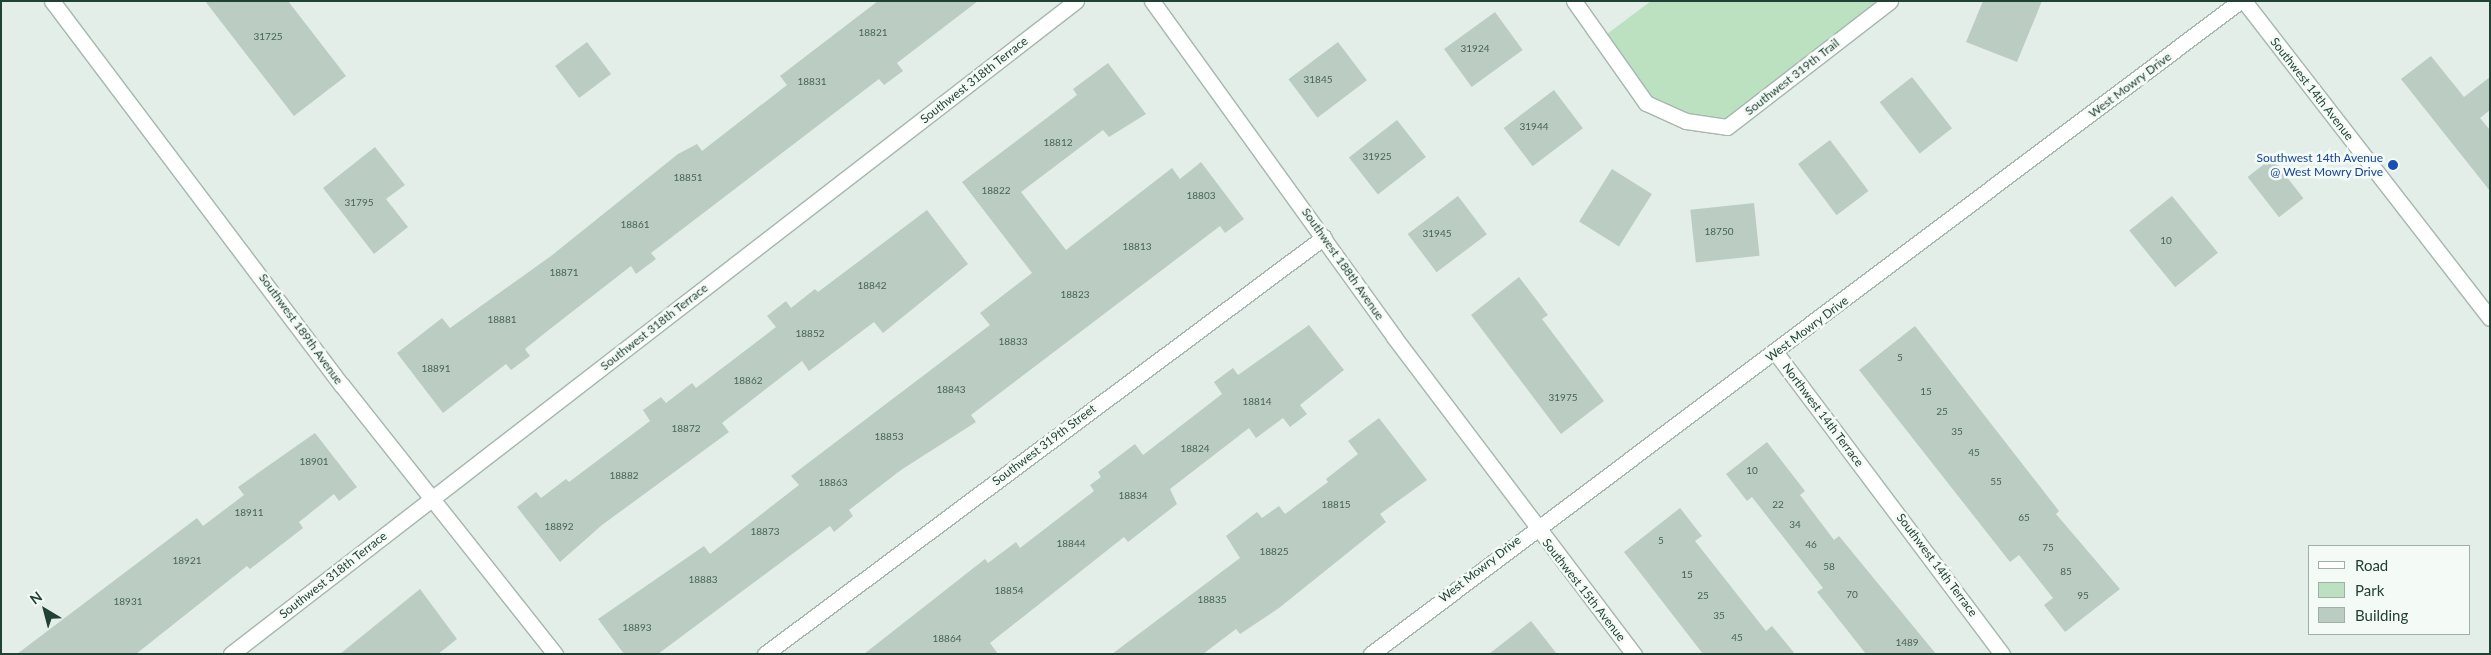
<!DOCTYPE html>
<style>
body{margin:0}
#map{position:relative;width:2491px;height:655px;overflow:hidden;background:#e3eee8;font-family:Lato,sans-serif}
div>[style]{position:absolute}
.green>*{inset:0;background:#bbe1c0}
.building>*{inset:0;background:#bbccc3;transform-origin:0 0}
.roads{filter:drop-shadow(1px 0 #a5b7ae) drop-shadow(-1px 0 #a5b7ae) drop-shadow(0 1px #a5b7ae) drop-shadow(0 -1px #a5b7ae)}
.minor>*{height:15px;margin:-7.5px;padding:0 7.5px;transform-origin:7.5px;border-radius:7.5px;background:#fff}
.tertiary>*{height:15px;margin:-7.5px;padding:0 7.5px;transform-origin:7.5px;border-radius:7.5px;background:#fff}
.dots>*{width:14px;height:14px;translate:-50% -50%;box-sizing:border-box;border:2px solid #f4faf6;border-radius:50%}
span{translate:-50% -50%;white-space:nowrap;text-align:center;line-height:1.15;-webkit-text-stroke:5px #f4faf6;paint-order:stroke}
.number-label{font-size:10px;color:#486458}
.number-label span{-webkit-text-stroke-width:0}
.street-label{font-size:12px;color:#214134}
.transit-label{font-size:12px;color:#164399}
.right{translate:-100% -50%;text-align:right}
.frame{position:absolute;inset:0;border:2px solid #214134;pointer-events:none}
.legend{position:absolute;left:2308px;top:545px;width:162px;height:90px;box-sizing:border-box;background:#f4faf6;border:1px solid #a0b0a8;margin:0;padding:6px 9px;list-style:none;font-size:15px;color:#214134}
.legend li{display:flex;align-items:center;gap:10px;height:25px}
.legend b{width:25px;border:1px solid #a0b0a8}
.north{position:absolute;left:20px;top:585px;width:50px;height:50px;-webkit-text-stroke:4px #f4faf6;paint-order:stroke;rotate:323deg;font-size:14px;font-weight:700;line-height:20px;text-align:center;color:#214134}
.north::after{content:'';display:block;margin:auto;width:18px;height:22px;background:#214134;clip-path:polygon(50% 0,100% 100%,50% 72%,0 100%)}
</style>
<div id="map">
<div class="green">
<div style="clip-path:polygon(1651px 1px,1884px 1px,1725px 123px,1688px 117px,1648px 100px,1603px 37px)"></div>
</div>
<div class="building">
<div style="clip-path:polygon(205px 1px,288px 1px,346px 76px,294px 116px)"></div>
<div style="clip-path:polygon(878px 1px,978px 1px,897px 63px,903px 71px,884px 85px,879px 79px,651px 253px,656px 259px,636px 274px,631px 266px,550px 329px,525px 349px,530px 356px,511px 370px,506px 364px,443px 413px,397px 353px,442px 318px,450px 328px,551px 256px,678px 154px,697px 144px,702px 151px,787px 85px,780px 76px)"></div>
<div style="clip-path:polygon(1983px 1px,2042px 1px,2017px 62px,1966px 42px)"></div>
<div style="left:1495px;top:12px;width:47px;height:63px;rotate:54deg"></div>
<div style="left:587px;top:42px;width:40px;height:40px;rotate:53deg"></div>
<div style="left:1338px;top:42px;width:48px;height:62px;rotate:53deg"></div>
<div style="clip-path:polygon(2431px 56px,2464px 97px,2490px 77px,2490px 110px,2480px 118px,2490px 130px,2490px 191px,2401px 79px)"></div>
<div style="clip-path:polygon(1108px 63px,1146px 114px,1109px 137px,1103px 130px,1021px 192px,1066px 250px,1172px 168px,1180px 179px,1201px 162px,1244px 219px,1225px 233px,1220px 226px,971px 415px,976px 422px,901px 470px,849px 510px,853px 516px,834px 532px,830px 526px,658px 654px,624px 654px,598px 619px,704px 546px,710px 554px,799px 485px,791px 476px,990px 325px,980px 313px,1032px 273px,962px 182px,1077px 95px,1073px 89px)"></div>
<div style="left:1912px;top:77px;width:65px;height:41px;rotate:52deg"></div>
<div style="left:1554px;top:90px;width:48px;height:63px;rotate:53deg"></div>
<div style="left:1397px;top:120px;width:47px;height:61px;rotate:52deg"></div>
<div style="left:1830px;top:140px;width:64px;height:40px;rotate:53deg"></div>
<div style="clip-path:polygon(375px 147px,405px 185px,386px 199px,408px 227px,374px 254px,323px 188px)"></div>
<div style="left:2272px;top:158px;width:51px;height:31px;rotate:52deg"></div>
<div style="left:1612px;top:169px;width:47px;height:62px;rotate:32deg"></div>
<div style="left:1458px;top:196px;width:48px;height:63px;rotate:53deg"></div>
<div style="left:2172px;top:196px;width:73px;height:55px;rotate:51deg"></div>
<div style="left:1754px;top:203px;width:53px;height:64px;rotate:84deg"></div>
<div style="clip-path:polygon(927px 210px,968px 264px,883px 333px,874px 322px,809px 371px,802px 361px,722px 423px,729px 432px,602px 525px,560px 562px,517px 507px,536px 492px,541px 498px,566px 479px,569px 482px,650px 421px,643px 410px,661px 397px,666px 403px,692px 383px,696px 388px,776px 327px,767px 316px,786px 301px,791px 308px,815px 289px,818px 292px)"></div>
<div style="clip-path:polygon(1519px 277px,1548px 315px,1542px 319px,1604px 401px,1561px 434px,1471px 315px)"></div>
<div style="clip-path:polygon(1309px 325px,1344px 370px,1300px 405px,1307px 414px,1290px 427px,1283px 418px,1256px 438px,1249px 428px,1170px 489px,1177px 504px,1128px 542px,1124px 537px,990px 643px,998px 654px,864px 654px,985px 559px,988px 563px,1016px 542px,1020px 548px,1094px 491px,1090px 485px,1101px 477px,1098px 472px,1135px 444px,1143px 455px,1222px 394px,1214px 382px,1233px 368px,1238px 375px)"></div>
<div style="clip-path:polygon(1915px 326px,2059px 511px,2056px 514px,2120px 589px,2065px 632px,2044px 605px,2053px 598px,2019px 555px,2010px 562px,1859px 370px)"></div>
<div style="clip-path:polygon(1379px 418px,1427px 480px,1380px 514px,1386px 522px,1279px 608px,1240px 634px,1236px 629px,1203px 654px,1112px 654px,1240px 558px,1226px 536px,1257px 512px,1262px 518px,1279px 506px,1285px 514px,1328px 482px,1326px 479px,1358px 454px,1348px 441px)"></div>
<div style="clip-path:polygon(315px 433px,357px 487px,339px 501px,334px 494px,299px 522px,303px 528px,250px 569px,247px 566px,136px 654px,17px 654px,197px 518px,203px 526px,244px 495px,238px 487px)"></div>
<div style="clip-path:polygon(1767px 442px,1805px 491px,1800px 495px,1834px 540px,1839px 536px,1936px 654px,1866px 654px,1817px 592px,1823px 588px,1752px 497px,1747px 501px,1726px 474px)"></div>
<div style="clip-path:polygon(1680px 508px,1702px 536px,1695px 541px,1766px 631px,1772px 626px,1795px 654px,1703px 654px,1624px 552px)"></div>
<div style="clip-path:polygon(420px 589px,457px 639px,438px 654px,340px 654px)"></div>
<div style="clip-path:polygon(1531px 621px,1557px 654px,1489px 654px)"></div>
</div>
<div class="roads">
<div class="minor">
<div style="left:52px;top:1px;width:480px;rotate:53deg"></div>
<div style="left:341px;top:384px;width:345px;rotate:51.6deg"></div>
<div style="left:1152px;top:1px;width:414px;rotate:54.2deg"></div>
<div style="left:1394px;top:337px;width:398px;rotate:52.9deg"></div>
<div style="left:1574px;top:1px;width:125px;rotate:54.8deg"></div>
<div style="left:1646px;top:103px;width:44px;rotate:24.2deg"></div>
<div style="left:1686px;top:121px;width:41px;rotate:8.3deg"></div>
<div style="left:1727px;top:127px;width:206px;rotate:-37.7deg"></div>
<div style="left:1776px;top:353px;width:376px;rotate:53.1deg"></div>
<div style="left:231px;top:654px;width:1068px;rotate:-37.7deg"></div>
<div style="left:765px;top:654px;width:697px;rotate:-36.72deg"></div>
</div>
<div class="tertiary">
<div style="left:2244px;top:1px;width:401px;rotate:52.2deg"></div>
<div style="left:1371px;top:654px;width:1087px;rotate:-36.92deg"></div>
</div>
</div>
<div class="dots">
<div style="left:2393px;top:165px;background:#1a4fb4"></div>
</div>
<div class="number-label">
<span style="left:873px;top:33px">18821</span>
<span style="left:268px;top:37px">31725</span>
<span style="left:1475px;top:49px">31924</span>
<span style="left:1318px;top:80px">31845</span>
<span style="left:812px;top:82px">18831</span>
<span style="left:1534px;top:127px">31944</span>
<span style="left:1058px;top:143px">18812</span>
<span style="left:1377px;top:157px">31925</span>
<span style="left:688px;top:178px">18851</span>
<span style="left:996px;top:191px">18822</span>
<span style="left:1201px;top:196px">18803</span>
<span style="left:359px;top:203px">31795</span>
<span style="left:635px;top:225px">18861</span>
<span style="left:1719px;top:232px">18750</span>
<span style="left:1437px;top:234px">31945</span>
<span style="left:2166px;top:241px">10</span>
<span style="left:1137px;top:247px">18813</span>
<span style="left:564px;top:273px">18871</span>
<span style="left:872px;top:286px">18842</span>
<span style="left:1075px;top:295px">18823</span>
<span style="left:502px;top:320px">18881</span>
<span style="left:810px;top:334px">18852</span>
<span style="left:1013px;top:342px">18833</span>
<span style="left:1900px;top:358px">5</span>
<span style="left:436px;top:369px">18891</span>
<span style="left:748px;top:381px">18862</span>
<span style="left:951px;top:390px">18843</span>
<span style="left:1926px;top:392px">15</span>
<span style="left:1563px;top:398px">31975</span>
<span style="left:1257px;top:402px">18814</span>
<span style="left:1942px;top:412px">25</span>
<span style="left:686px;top:429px">18872</span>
<span style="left:1957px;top:432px">35</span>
<span style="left:889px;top:437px">18853</span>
<span style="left:1195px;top:449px">18824</span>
<span style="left:1974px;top:453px">45</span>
<span style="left:314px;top:462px">18901</span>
<span style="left:1752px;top:471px">10</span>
<span style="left:624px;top:476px">18882</span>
<span style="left:1996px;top:482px">55</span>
<span style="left:833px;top:483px">18863</span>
<span style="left:1133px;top:496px">18834</span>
<span style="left:1336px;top:505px">18815</span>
<span style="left:1778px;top:505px">22</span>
<span style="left:249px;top:513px">18911</span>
<span style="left:2024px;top:518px">65</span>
<span style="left:1795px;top:525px">34</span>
<span style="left:559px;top:527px">18892</span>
<span style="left:765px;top:532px">18873</span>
<span style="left:1661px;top:541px">5</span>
<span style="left:1071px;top:544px">18844</span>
<span style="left:1811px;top:545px">46</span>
<span style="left:2048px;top:548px">75</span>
<span style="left:1274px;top:552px">18825</span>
<span style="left:187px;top:561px">18921</span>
<span style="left:1829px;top:567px">58</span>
<span style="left:2066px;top:572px">85</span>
<span style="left:1687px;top:575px">15</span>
<span style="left:703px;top:580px">18883</span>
<span style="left:1009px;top:591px">18854</span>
<span style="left:1852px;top:595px">70</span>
<span style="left:1703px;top:596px">25</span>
<span style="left:2083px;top:596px">95</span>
<span style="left:1212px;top:600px">18835</span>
<span style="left:128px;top:602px">18931</span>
<span style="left:1719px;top:616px">35</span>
<span style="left:637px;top:628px">18893</span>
<span style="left:1737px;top:638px">45</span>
<span style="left:947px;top:639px">18864</span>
<span style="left:1907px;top:643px">1489</span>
</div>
<div class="street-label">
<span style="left:1792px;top:77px;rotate:-38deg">Southwest 319th Trail</span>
<span style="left:974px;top:80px;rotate:-38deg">Southwest 318th Terrace</span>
<span style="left:2130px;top:85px;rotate:-37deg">West Mowry Drive</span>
<span style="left:2312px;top:89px;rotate:52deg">Southwest 14th Avenue</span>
<span style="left:1343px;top:264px;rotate:55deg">Southwest 188th Avenue</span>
<span style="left:654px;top:327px;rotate:-38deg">Southwest 318th Terrace</span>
<span style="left:301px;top:329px;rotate:54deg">Southwest 189th Avenue</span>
<span style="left:1807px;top:329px;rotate:-37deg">West Mowry Drive</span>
<span style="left:1823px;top:415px;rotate:53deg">Northwest 14th Terrace</span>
<span style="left:1044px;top:445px;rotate:-37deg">Southwest 319th Street</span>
<span style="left:1937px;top:565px;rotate:53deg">Southwest 14th Terrace</span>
<span style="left:1480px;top:569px;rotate:-38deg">West Mowry Drive</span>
<span style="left:333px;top:575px;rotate:-38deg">Southwest 318th Terrace</span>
<span style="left:1584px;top:590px;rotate:52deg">Southwest 15th Avenue</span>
</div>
<div class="transit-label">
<span class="right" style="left:2383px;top:165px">Southwest 14th Avenue<br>@ West Mowry Drive</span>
</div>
<div class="frame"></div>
<ul class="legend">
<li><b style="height:6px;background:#fff"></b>Road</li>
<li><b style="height:14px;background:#bbe1c0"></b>Park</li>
<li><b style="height:14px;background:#bbccc3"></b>Building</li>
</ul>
<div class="north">N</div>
</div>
